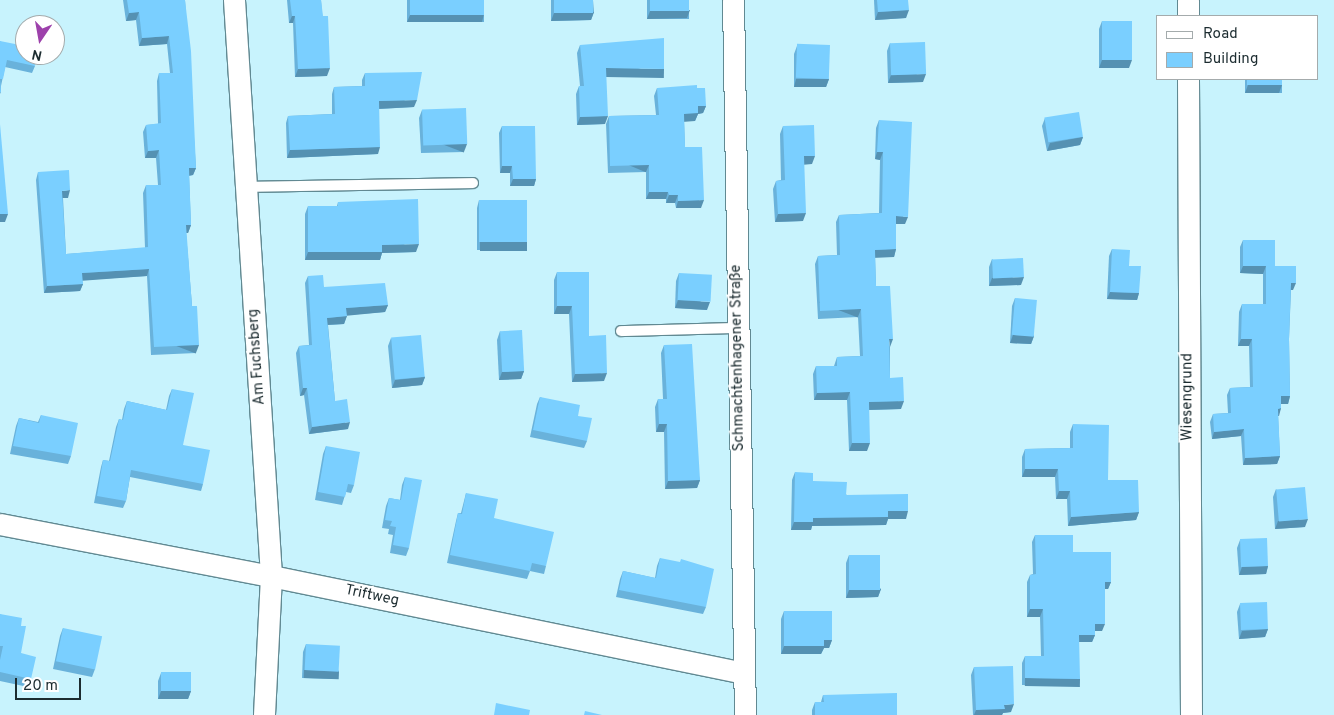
<!DOCTYPE html>
<meta charset="utf-8">
<style>
body{margin:0}
#map{position:relative;width:1334px;height:715px;overflow:hidden;background:#c8f3fd;font-family:Overpass,sans-serif}
div>[style]{position:absolute}
.roads{filter:drop-shadow(1px 0 #618992) drop-shadow(-1px 0 #618992) drop-shadow(0 1px #618992) drop-shadow(0 -1px #618992)}
.lane>*{height:10px;margin:-5px;padding:0 5px;transform-origin:5px;border-radius:5px;background:#fff}
.street>*{height:21px;margin:-10.5px;padding:0 10.5px;transform-origin:10.5px;border-radius:10.5px;background:#fff}
.wall>*{inset:0;background:#69b2db;transform-origin:0 0}
.shaded-wall>*{inset:0;background:#5591b2;transform-origin:0 0}
.building>*{inset:0;background:#7acfff;transform-origin:0 0}
span{translate:-50% -50%;white-space:nowrap;text-align:center;line-height:1.15;-webkit-text-stroke:4px #fff;paint-order:stroke}
.street-label{font-size:15px;color:#1c2c30}
.legend{position:absolute;left:1156px;top:15px;width:162px;height:65px;box-sizing:border-box;background:#fff;border:1px solid #a4abac;margin:0;padding:6px 9px;list-style:none;font-size:15px;color:#1c2c30}
.legend li{display:flex;align-items:center;gap:10px;height:25px}
.legend b{width:25px;border:1px solid #a4abac}
.north{position:absolute;left:15px;top:15px;width:50px;height:50px;box-sizing:border-box;background:#fff;border:1px solid #a4abac;border-radius:50%;rotate:192deg;font-size:14px;font-weight:700;line-height:20px;text-align:center;color:#1c2c30}
.north::after{content:'';display:block;margin:auto;width:18px;height:22px;background:#9d41ab;clip-path:polygon(50% 0,100% 100%,50% 72%,0 100%)}
.scale{position:absolute;left:15px;top:678px;width:66px;height:22px;box-sizing:border-box;border:2px solid #1c2c30;border-top:0;padding-left:6px;font-size:15px;line-height:18px;white-space:nowrap;color:#1c2c30;-webkit-text-stroke:4px #fff;paint-order:stroke}
</style>
<div id="map">
<div class="roads">
<div class="lane">
<div style="left:246px;top:187px;width:227px;rotate:-1deg"></div>
<div style="left:621px;top:331px;width:117px;rotate:-1.5deg"></div>
</div>
<div class="street">
<div style="left:234px;top:0;width:577px;rotate:86.32deg"></div>
<div style="left:271px;top:576px;width:139px;rotate:92.9deg"></div>
<div style="left:733px;top:0;width:715px;rotate:89.04deg"></div>
<div style="left:1188px;top:16px;width:16px;rotate:-90deg"></div>
<div style="left:1188px;top:79px;width:636px;rotate:89.73deg"></div>
<div style="left:0;top:524px;width:276px;rotate:10.9deg"></div>
<div style="left:271px;top:576px;width:481px;rotate:11.6deg"></div>
</div>
</div>
<div class="wall">
<div style="clip-path:polygon(123px 0,185px 0,196px 168px,193px 175px,189px 176px,191px 225px,188px 233px,186px 233px,196px 353px,151px 355px,147px 276px,82px 280px,83px 284px,80px 291px,44px 293px,36px 180px,38px 172px,68px 198px,63px 198px,66px 254px,145px 248px,143px 193px,146px 185px,158px 185px,156px 158px,145px 158px,143px 132px,146px 125px,158px 124px,157px 81px,159px 73px,170px 73px,167px 44px,139px 46px,136px 20px,126px 21px)"></div>
<div style="clip-path:polygon(287px 0,321px 0,327px 76px,295px 77px,293px 23px,289px 23px)"></div>
<div style="left:407px;top:0;width:77px;height:22px"></div>
<div style="clip-path:polygon(551px 0,593px 0,594px 12px,591px 20px,551px 21px)"></div>
<div style="left:647px;top:0;width:42px;height:19px"></div>
<div style="clip-path:polygon(874px 0,908px 0,906px 18px,875px 20px)"></div>
<div style="clip-path:polygon(1102px 21px,1129px 68px,1099px 68px,1099px 29px)"></div>
<div style="clip-path:polygon(0 41px,35px 66px,32px 73px,5px 67px,1px 86px,1px 92px,0 94px)"></div>
<div style="clip-path:polygon(890px 43px,923px 82px,888px 83px,887px 51px)"></div>
<div style="clip-path:polygon(580px 45px,661px 77px,606px 76px,605px 124px,577px 125px,576px 94px,579px 86px,580px 86px,577px 53px)"></div>
<div style="clip-path:polygon(797px 46px,829px 79px,826px 87px,794px 87px,794px 54px)"></div>
<div style="clip-path:polygon(365px 73px,414px 107px,379px 109px,378px 154px,287px 158px,286px 123px,288px 116px,332px 114px,332px 94px,334px 87px,362px 86px,362px 80px)"></div>
<div style="left:1245px;top:79px;width:37px;height:14px"></div>
<div style="clip-path:polygon(657px 88px,697px 88px,706px 106px,703px 113px,698px 114px,695px 121px,684px 121px,685px 147px,701px 208px,676px 208px,675px 203px,666px 203px,666px 199px,646px 199px,646px 172px,608px 173px,606px 124px,609px 116px,656px 115px,654px 96px)"></div>
<div style="clip-path:polygon(422px 110px,464px 152px,421px 153px,419px 118px)"></div>
<div style="clip-path:polygon(1045px 118px,1083px 137px,1080px 145px,1047px 151px,1042px 126px)"></div>
<div style="clip-path:polygon(879px 120px,905px 224px,896px 224px,896px 249px,894px 257px,875px 257px,876px 286px,890px 347px,890px 378px,901px 409px,869px 410px,867px 451px,849px 451px,847px 400px,814px 400px,813px 374px,816px 366px,834px 366px,837px 357px,860px 356px,858px 317px,818px 319px,815px 264px,818px 256px,837px 255px,836px 222px,839px 215px,879px 213px,880px 160px,875px 159px,876px 128px)"></div>
<div style="clip-path:polygon(502px 126px,536px 179px,534px 186px,510px 186px,510px 173px,500px 173px,499px 133px)"></div>
<div style="clip-path:polygon(783px 126px,812px 164px,804px 164px,803px 221px,775px 222px,773px 189px,776px 181px,781px 180px,780px 134px)"></div>
<div style="clip-path:polygon(479px 200px,524px 250px,477px 250px,477px 208px)"></div>
<div style="clip-path:polygon(338px 202px,416px 252px,382px 253px,380px 260px,305px 260px,305px 214px,308px 206px,337px 206px)"></div>
<div style="clip-path:polygon(1243px 240px,1275px 266px,1293px 290px,1291px 290px,1289px 339px,1290px 396px,1288px 404px,1281px 404px,1281px 408px,1278px 416px,1280px 456px,1277px 464px,1243px 465px,1241px 436px,1212px 439px,1210px 422px,1213px 414px,1228px 413px,1227px 395px,1230px 388px,1250px 387px,1249px 346px,1238px 346px,1239px 312px,1242px 304px,1263px 304px,1263px 274px,1240px 273px,1240px 247px)"></div>
<div style="clip-path:polygon(1112px 249px,1129px 266px,1139px 293px,1137px 300px,1107px 299px,1109px 256px)"></div>
<div style="clip-path:polygon(992px 259px,1021px 285px,989px 286px,989px 267px)"></div>
<div style="clip-path:polygon(557px 272px,604px 381px,572px 382px,569px 314px,554px 314px,554px 280px)"></div>
<div style="clip-path:polygon(679px 273px,707px 310px,675px 308px,676px 281px)"></div>
<div style="clip-path:polygon(308px 276px,324px 287px,388px 305px,385px 312px,347px 315px,344px 324px,328px 325px,335px 401px,348px 429px,309px 434px,304px 395px,300px 396px,296px 353px,299px 346px,309px 345px,305px 283px)"></div>
<div style="clip-path:polygon(1015px 298px,1034px 336px,1031px 344px,1010px 343px,1012px 306px)"></div>
<div style="clip-path:polygon(500px 331px,524px 371px,521px 379px,499px 380px,497px 340px)"></div>
<div style="clip-path:polygon(391px 338px,425px 377px,422px 385px,392px 388px,388px 346px)"></div>
<div style="clip-path:polygon(664px 345px,700px 480px,697px 488px,665px 489px,664px 432px,656px 432px,655px 407px,658px 399px,663px 399px,661px 353px)"></div>
<div style="clip-path:polygon(172px 389px,183px 445px,203px 484px,201px 491px,130px 477px,126px 501px,123px 508px,94px 503px,101px 467px,103px 460px,109px 461px,116px 427px,119px 419px,122px 420px,124px 409px,127px 401px,166px 410px,169px 396px)"></div>
<div style="clip-path:polygon(540px 397px,578px 416px,587px 441px,584px 448px,530px 437px,537px 404px)"></div>
<div style="clip-path:polygon(41px 415px,71px 456px,68px 464px,10px 454px,16px 426px,19px 418px,38px 422px)"></div>
<div style="clip-path:polygon(1073px 424px,1108px 480px,1139px 512px,1136px 520px,1068px 526px,1067px 499px,1056px 499px,1055px 477px,1022px 477px,1022px 457px,1025px 449px,1070px 448px,1070px 432px)"></div>
<div style="clip-path:polygon(326px 446px,354px 485px,351px 493px,346px 492px,342px 505px,315px 500px,323px 454px)"></div>
<div style="clip-path:polygon(795px 472px,813px 481px,906px 519px,888px 519px,886px 525px,812px 526px,811px 530px,791px 530px,792px 480px)"></div>
<div style="clip-path:polygon(405px 477px,409px 548px,406px 556px,390px 553px,393px 535px,388px 534px,389px 529px,382px 528px,386px 506px,389px 498px,400px 500px,402px 485px)"></div>
<div style="clip-path:polygon(1276px 489px,1305px 527px,1275px 529px,1273px 497px)"></div>
<div style="clip-path:polygon(466px 493px,546px 566px,544px 574px,530px 571px,527px 579px,447px 563px,456px 521px,458px 513px,461px 513px)"></div>
<div style="clip-path:polygon(1035px 535px,1073px 552px,1111px 582px,1108px 589px,1105px 589px,1102px 631px,1095px 631px,1095px 635px,1092px 642px,1079px 642px,1077px 686px,1022px 685px,1022px 663px,1025px 656px,1041px 656px,1040px 617px,1027px 617px,1027px 582px,1030px 575px,1033px 574px,1032px 542px)"></div>
<div style="clip-path:polygon(1240px 540px,1268px 566px,1266px 574px,1239px 575px,1237px 548px)"></div>
<div style="clip-path:polygon(849px 555px,881px 589px,878px 597px,846px 598px,846px 563px)"></div>
<div style="clip-path:polygon(660px 558px,706px 607px,703px 614px,616px 597px,620px 579px,623px 571px,655px 578px,657px 566px)"></div>
<div style="clip-path:polygon(1240px 604px,1268px 629px,1265px 637px,1239px 639px,1237px 612px)"></div>
<div style="clip-path:polygon(784px 611px,832px 640px,829px 648px,824px 648px,821px 654px,781px 654px,781px 619px)"></div>
<div style="clip-path:polygon(0 614px,21px 626px,21px 653px,31px 679px,28px 687px,0 681px)"></div>
<div style="clip-path:polygon(63px 628px,95px 669px,92px 677px,53px 669px,60px 636px)"></div>
<div style="clip-path:polygon(306px 644px,339px 671px,336px 679px,302px 678px,303px 652px)"></div>
<div style="clip-path:polygon(974px 667px,1011px 712px,1003px 713px,1002px 715px,973px 715px,971px 675px)"></div>
<div style="clip-path:polygon(161px 673px,191px 691px,188px 699px,158px 699px,158px 681px)"></div>
<div style="clip-path:polygon(823px 695px,897px 715px,812px 715px,812px 710px,815px 702px,821px 702px)"></div>
</div>
<div class="shaded-wall">
<div style="clip-path:polygon(690px 10px,687px 18px,647px 19px,650px 11px)"></div>
<div style="clip-path:polygon(909px 10px,906px 18px,875px 20px,878px 12px)"></div>
<div style="clip-path:polygon(139px 12px,136px 20px,126px 21px,129px 13px)"></div>
<div style="clip-path:polygon(594px 12px,591px 20px,551px 21px,554px 13px)"></div>
<div style="clip-path:polygon(484px 14px,482px 22px,407px 22px,410px 15px)"></div>
<div style="clip-path:polygon(292px 16px,295px 16px,293px 23px,289px 23px)"></div>
<div style="clip-path:polygon(169px 36px,167px 44px,139px 46px,142px 38px)"></div>
<div style="clip-path:polygon(1102px 60px,1132px 60px,1129px 68px,1099px 68px)"></div>
<div style="clip-path:polygon(330px 68px,327px 76px,295px 77px,298px 69px)"></div>
<div style="left:606px;top:68px;width:58px;height:9px;rotate:1deg"></div>
<div style="clip-path:polygon(926px 74px,923px 82px,888px 83px,891px 75px)"></div>
<div style="clip-path:polygon(796px 79px,829px 79px,826px 87px,794px 87px)"></div>
<div style="clip-path:polygon(1248px 85px,1282px 85px,1279px 93px,1245px 93px)"></div>
<div style="clip-path:polygon(417px 100px,414px 107px,376px 109px,379px 101px)"></div>
<div style="clip-path:polygon(698px 106px,706px 106px,703px 113px,698px 114px,695px 121px,682px 122px,684px 114px)"></div>
<div style="clip-path:polygon(608px 116px,605px 124px,577px 125px,580px 117px)"></div>
<div style="clip-path:polygon(1083px 137px,1080px 145px,1047px 151px,1050px 143px)"></div>
<div style="left:467px;top:144px;width:9px;height:43px;rotate:111deg"></div>
<div style="clip-path:polygon(380px 147px,378px 154px,287px 158px,290px 150px)"></div>
<div style="clip-path:polygon(159px 150px,156px 158px,145px 158px,148px 151px)"></div>
<div style="clip-path:polygon(877px 152px,883px 152px,880px 160px,875px 159px)"></div>
<div style="clip-path:polygon(804px 156px,815px 156px,812px 164px,801px 165px)"></div>
<div style="left:649px;top:165px;width:8px;height:39px;rotate:113deg"></div>
<div style="clip-path:polygon(502px 166px,512px 166px,510px 173px,500px 173px)"></div>
<div style="clip-path:polygon(189px 168px,196px 168px,193px 175px,186px 176px)"></div>
<div style="clip-path:polygon(513px 179px,536px 179px,534px 186px,510px 186px)"></div>
<div style="clip-path:polygon(70px 190px,68px 198px,59px 198px,62px 191px)"></div>
<div style="clip-path:polygon(649px 192px,668px 192px,666px 199px,646px 199px)"></div>
<div style="clip-path:polygon(669px 195px,678px 195px,675px 203px,666px 203px)"></div>
<div style="clip-path:polygon(704px 200px,701px 208px,676px 208px,678px 201px)"></div>
<div style="clip-path:polygon(806px 213px,803px 221px,775px 222px,778px 214px)"></div>
<div style="clip-path:polygon(0 214px,8px 214px,5px 222px,0 222px)"></div>
<div style="clip-path:polygon(896px 216px,908px 217px,905px 224px,893px 224px)"></div>
<div style="clip-path:polygon(186px 225px,191px 225px,188px 233px,183px 233px)"></div>
<div style="left:480px;top:242px;width:47px;height:9px"></div>
<div style="clip-path:polygon(419px 244px,416px 252px,382px 253px,380px 260px,305px 260px,308px 252px,382px 245px)"></div>
<div style="clip-path:polygon(896px 249px,894px 257px,872px 258px,875px 250px)"></div>
<div style="clip-path:polygon(1243px 266px,1266px 266px,1263px 274px,1240px 273px)"></div>
<div style="clip-path:polygon(149px 269px,147px 276px,79px 281px,82px 273px)"></div>
<div style="clip-path:polygon(1024px 277px,1021px 285px,989px 286px,992px 278px)"></div>
<div style="clip-path:polygon(1291px 283px,1296px 283px,1293px 290px,1289px 290px)"></div>
<div style="clip-path:polygon(83px 284px,80px 291px,44px 293px,47px 286px)"></div>
<div style="clip-path:polygon(1110px 292px,1139px 293px,1137px 300px,1107px 299px)"></div>
<div style="clip-path:polygon(678px 300px,710px 302px,707px 310px,675px 308px)"></div>
<div style="clip-path:polygon(388px 305px,385px 312px,344px 316px,346px 308px)"></div>
<div style="clip-path:polygon(557px 306px,572px 306px,569px 314px,554px 314px)"></div>
<div style="left:861px;top:309px;width:9px;height:41px;rotate:111deg"></div>
<div style="clip-path:polygon(347px 316px,344px 324px,325px 325px,327px 318px)"></div>
<div style="clip-path:polygon(1013px 335px,1034px 336px,1031px 344px,1010px 343px)"></div>
<div style="clip-path:polygon(889px 339px,893px 339px,890px 347px)"></div>
<div style="clip-path:polygon(1241px 339px,1252px 339px,1249px 346px,1238px 346px)"></div>
<div style="left:199px;top:345px;width:9px;height:45px;rotate:111deg"></div>
<div style="clip-path:polygon(524px 371px,521px 379px,499px 380px,502px 372px)"></div>
<div style="clip-path:polygon(607px 373px,604px 381px,572px 382px,575px 374px)"></div>
<div style="clip-path:polygon(425px 377px,422px 385px,392px 388px,395px 380px)"></div>
<div style="clip-path:polygon(303px 388px,307px 388px,304px 395px,300px 396px)"></div>
<div style="clip-path:polygon(850px 392px,847px 400px,814px 400px,817px 393px)"></div>
<div style="clip-path:polygon(1281px 396px,1290px 396px,1288px 404px,1278px 404px)"></div>
<div style="clip-path:polygon(904px 401px,901px 409px,866px 410px,869px 402px)"></div>
<div style="clip-path:polygon(1281px 408px,1279px 416px,1275px 416px,1278px 409px)"></div>
<div style="clip-path:polygon(350px 422px,348px 429px,309px 434px,312px 427px)"></div>
<div style="clip-path:polygon(659px 424px,667px 424px,664px 432px,656px 432px)"></div>
<div style="clip-path:polygon(1244px 429px,1241px 436px,1212px 439px,1214px 432px)"></div>
<div style="clip-path:polygon(852px 443px,870px 443px,867px 451px,849px 451px)"></div>
<div style="clip-path:polygon(1280px 456px,1277px 464px,1243px 465px,1245px 458px)"></div>
<div style="clip-path:polygon(1025px 469px,1058px 469px,1055px 477px,1022px 477px)"></div>
<div style="clip-path:polygon(700px 480px,697px 488px,665px 489px,668px 481px)"></div>
<div style="clip-path:polygon(1059px 491px,1070px 491px,1067px 499px,1056px 499px)"></div>
<div style="clip-path:polygon(888px 511px,908px 511px,906px 519px,888px 519px,886px 525px,812px 526px,811px 530px,791px 530px,794px 522px,813px 518px)"></div>
<div style="clip-path:polygon(1139px 512px,1136px 520px,1068px 526px,1071px 517px)"></div>
<div style="clip-path:polygon(1308px 519px,1305px 527px,1275px 529px,1278px 521px)"></div>
<div style="clip-path:polygon(1268px 566px,1266px 574px,1239px 575px,1242px 567px)"></div>
<div style="clip-path:polygon(1105px 582px,1111px 582px,1108px 589px,1102px 589px)"></div>
<div style="clip-path:polygon(881px 589px,878px 597px,846px 598px,849px 590px)"></div>
<div style="clip-path:polygon(1030px 609px,1043px 609px,1040px 617px,1027px 617px)"></div>
<div style="clip-path:polygon(1095px 624px,1105px 624px,1102px 631px,1092px 631px)"></div>
<div style="clip-path:polygon(1268px 629px,1265px 637px,1239px 639px,1242px 631px)"></div>
<div style="clip-path:polygon(1079px 635px,1095px 635px,1092px 642px,1077px 642px)"></div>
<div style="clip-path:polygon(824px 640px,832px 640px,829px 648px,824px 648px,821px 654px,781px 654px,784px 646px)"></div>
<div style="left:304px;top:670px;width:35px;height:8px;rotate:2deg"></div>
<div style="left:1025px;top:678px;width:55px;height:8px;rotate:1deg"></div>
<div style="clip-path:polygon(161px 691px,191px 691px,188px 699px,158px 699px)"></div>
<div style="clip-path:polygon(1014px 704px,1011px 712px,1003px 713px,1002px 715px,974px 715px,976px 710px,1004px 705px)"></div>
</div>
<div class="building">
<div style="clip-path:polygon(127px 0,185px 0,191px 51px,196px 168px,189px 168px,191px 225px,186px 225px,192px 306px,197px 306px,199px 345px,154px 347px,149px 269px,82px 273px,83px 284px,47px 286px,38px 172px,69px 170px,70px 190px,62px 191px,66px 254px,148px 247px,146px 185px,161px 185px,159px 150px,148px 151px,146px 125px,161px 123px,159px 73px,173px 73px,169px 36px,142px 38px,139px 12px,129px 13px)"></div>
<div style="clip-path:polygon(290px 0,321px 0,323px 16px,328px 16px,330px 68px,298px 69px,295px 16px,292px 16px)"></div>
<div style="left:410px;top:0;width:74px;height:15px"></div>
<div style="left:554px;top:0;width:39px;height:13px"></div>
<div style="left:650px;top:0;width:39px;height:11px"></div>
<div style="clip-path:polygon(877px 0,908px 0,909px 10px,878px 12px)"></div>
<div style="left:1102px;top:21px;width:30px;height:39px"></div>
<div style="clip-path:polygon(664px 38px,664px 69px,606px 68px,608px 116px,580px 117px,579px 86px,584px 86px,580px 45px)"></div>
<div style="clip-path:polygon(0 41px,25px 46px,25px 55px,37px 55px,35px 66px,7px 60px,3px 79px,0 79px,1px 92px,0 92px)"></div>
<div style="left:925px;top:42px;width:32px;height:35px;rotate:88deg"></div>
<div style="left:830px;top:45px;width:34px;height:33px;rotate:92deg"></div>
<div style="clip-path:polygon(422px 72px,417px 100px,379px 101px,380px 147px,290px 150px,288px 116px,335px 114px,334px 87px,365px 86px,365px 73px)"></div>
<div style="left:1247px;top:79px;width:35px;height:6px"></div>
<div style="clip-path:polygon(697px 85px,697px 88px,705px 88px,706px 106px,698px 106px,698px 113px,684px 114px,685px 147px,702px 147px,704px 200px,678px 201px,678px 195px,669px 195px,668px 192px,649px 192px,649px 165px,610px 166px,609px 116px,659px 115px,657px 88px)"></div>
<div style="left:466px;top:108px;width:36px;height:44px;rotate:88deg"></div>
<div style="left:1079px;top:112px;width:25px;height:35px;rotate:81deg"></div>
<div style="clip-path:polygon(879px 120px,912px 122px,908px 217px,896px 216px,896px 249px,875px 250px,876px 286px,890px 286px,893px 339px,889px 339px,890px 378px,903px 377px,904px 401px,869px 402px,870px 443px,852px 443px,850px 392px,817px 393px,816px 366px,837px 366px,837px 357px,863px 356px,861px 309px,820px 311px,818px 256px,840px 255px,839px 215px,882px 213px,883px 152px,877px 152px)"></div>
<div style="clip-path:polygon(0 124px,8px 214px,0 214px)"></div>
<div style="clip-path:polygon(814px 125px,815px 156px,804px 156px,806px 213px,778px 214px,776px 181px,785px 180px,783px 126px)"></div>
<div style="clip-path:polygon(502px 126px,535px 126px,536px 179px,513px 179px,512px 166px,502px 166px)"></div>
<div style="clip-path:polygon(418px 199px,419px 244px,382px 245px,382px 252px,308px 252px,308px 206px,338px 206px,338px 202px)"></div>
<div style="left:479px;top:200px;width:48px;height:42px"></div>
<div style="clip-path:polygon(1243px 240px,1275px 240px,1275px 266px,1272px 266px,1296px 266px,1296px 283px,1291px 283px,1289px 339px,1290px 396px,1281px 396px,1281px 408px,1278px 409px,1280px 456px,1245px 458px,1244px 429px,1214px 432px,1213px 414px,1231px 413px,1230px 388px,1253px 387px,1252px 339px,1241px 339px,1242px 304px,1266px 304px,1266px 266px,1243px 266px)"></div>
<div style="clip-path:polygon(1112px 249px,1130px 250px,1129px 266px,1141px 266px,1139px 293px,1110px 292px)"></div>
<div style="left:1023px;top:258px;width:19px;height:31px;rotate:87deg"></div>
<div style="clip-path:polygon(557px 272px,589px 272px,589px 336px,606px 335px,607px 373px,575px 374px,572px 306px,557px 306px)"></div>
<div style="left:679px;top:273px;width:33px;height:27px;rotate:3deg"></div>
<div style="clip-path:polygon(323px 275px,324px 287px,385px 283px,388px 305px,346px 308px,347px 316px,327px 318px,335px 401px,347px 399px,350px 422px,312px 427px,307px 388px,303px 388px,299px 346px,312px 345px,308px 276px)"></div>
<div style="left:1015px;top:298px;width:22px;height:37px;rotate:5deg"></div>
<div style="left:522px;top:330px;width:41px;height:22px;rotate:87deg"></div>
<div style="left:421px;top:335px;width:42px;height:30px;rotate:85deg"></div>
<div style="clip-path:polygon(692px 344px,700px 480px,668px 481px,667px 424px,659px 424px,658px 399px,667px 399px,664px 345px)"></div>
<div style="clip-path:polygon(172px 389px,194px 393px,183px 445px,210px 450px,203px 484px,131px 470px,126px 501px,97px 496px,103px 460px,110px 461px,119px 419px,123px 420px,127px 401px,167px 410px)"></div>
<div style="clip-path:polygon(540px 397px,580px 405px,578px 416px,592px 418px,587px 441px,533px 430px)"></div>
<div style="clip-path:polygon(41px 415px,78px 423px,71px 456px,13px 446px,19px 418px,39px 423px)"></div>
<div style="clip-path:polygon(1073px 424px,1109px 425px,1108px 480px,1138px 480px,1139px 512px,1071px 517px,1070px 491px,1059px 491px,1058px 469px,1025px 469px,1025px 449px,1073px 448px)"></div>
<div style="clip-path:polygon(326px 446px,360px 452px,354px 485px,348px 484px,345px 497px,318px 492px)"></div>
<div style="clip-path:polygon(795px 472px,813px 473px,813px 481px,847px 482px,846px 495px,908px 494px,908px 511px,888px 511px,888px 517px,813px 518px,813px 522px,794px 522px)"></div>
<div style="clip-path:polygon(405px 477px,422px 480px,409px 548px,393px 545px,396px 527px,390px 526px,392px 521px,385px 520px,389px 498px,401px 500px)"></div>
<div style="left:1305px;top:487px;width:32px;height:29px;rotate:85deg"></div>
<div style="clip-path:polygon(466px 493px,498px 499px,494px 518px,554px 532px,546px 566px,532px 563px,530px 571px,450px 555px,458px 513px,462px 514px)"></div>
<div style="clip-path:polygon(1035px 535px,1073px 535px,1073px 552px,1111px 552px,1111px 582px,1105px 582px,1105px 624px,1095px 624px,1095px 635px,1079px 635px,1080px 679px,1025px 678px,1025px 656px,1044px 656px,1043px 609px,1030px 609px,1030px 575px,1036px 574px)"></div>
<div style="left:1267px;top:538px;width:28px;height:27px;rotate:88deg"></div>
<div style="left:849px;top:555px;width:31px;height:35px"></div>
<div style="clip-path:polygon(660px 558px,680px 562px,681px 559px,714px 569px,706px 607px,619px 590px,623px 571px,656px 578px)"></div>
<div style="left:1267px;top:602px;width:27px;height:27px;rotate:88deg"></div>
<div style="clip-path:polygon(784px 611px,832px 611px,832px 640px,824px 640px,824px 646px,784px 646px)"></div>
<div style="clip-path:polygon(0 614px,22px 618px,21px 626px,26px 626px,21px 653px,36px 657px,31px 679px,0 672px,0 660px,3px 646px,0 646px)"></div>
<div style="left:63px;top:628px;width:40px;height:34px;rotate:12deg"></div>
<div style="left:306px;top:644px;width:34px;height:26px;rotate:3deg"></div>
<div style="clip-path:polygon(1013px 666px,1014px 704px,1004px 705px,1005px 709px,976px 710px,974px 667px)"></div>
<div style="left:191px;top:672px;width:19px;height:30px;rotate:90deg"></div>
<div style="clip-path:polygon(897px 693px,897px 715px,815px 715px,815px 702px,824px 702px,823px 695px)"></div>
<div style="clip-path:polygon(496px 703px,530px 710px,529px 715px,494px 715px)"></div>
<div style="clip-path:polygon(585px 711px,602px 715px,584px 715px)"></div>
</div>
<div class="street-label">
<span style="left:257px;top:357px;rotate:-94deg">Am Fuchsberg</span>
<span style="left:738px;top:358px;rotate:-91deg">Schmachtenhagener Straße</span>
<span style="left:1188px;top:397px;rotate:-90deg">Wiesengrund</span>
<span style="left:372px;top:596px;rotate:12deg">Triftweg</span>
</div>
<ul class="legend">
<li><b style="height:6px;background:#fff"></b>Road</li>
<li><b style="height:14px;background:#7acfff"></b>Building</li>
</ul>
<div class="north">N</div>
<div class="scale">20 m</div>
</div>
